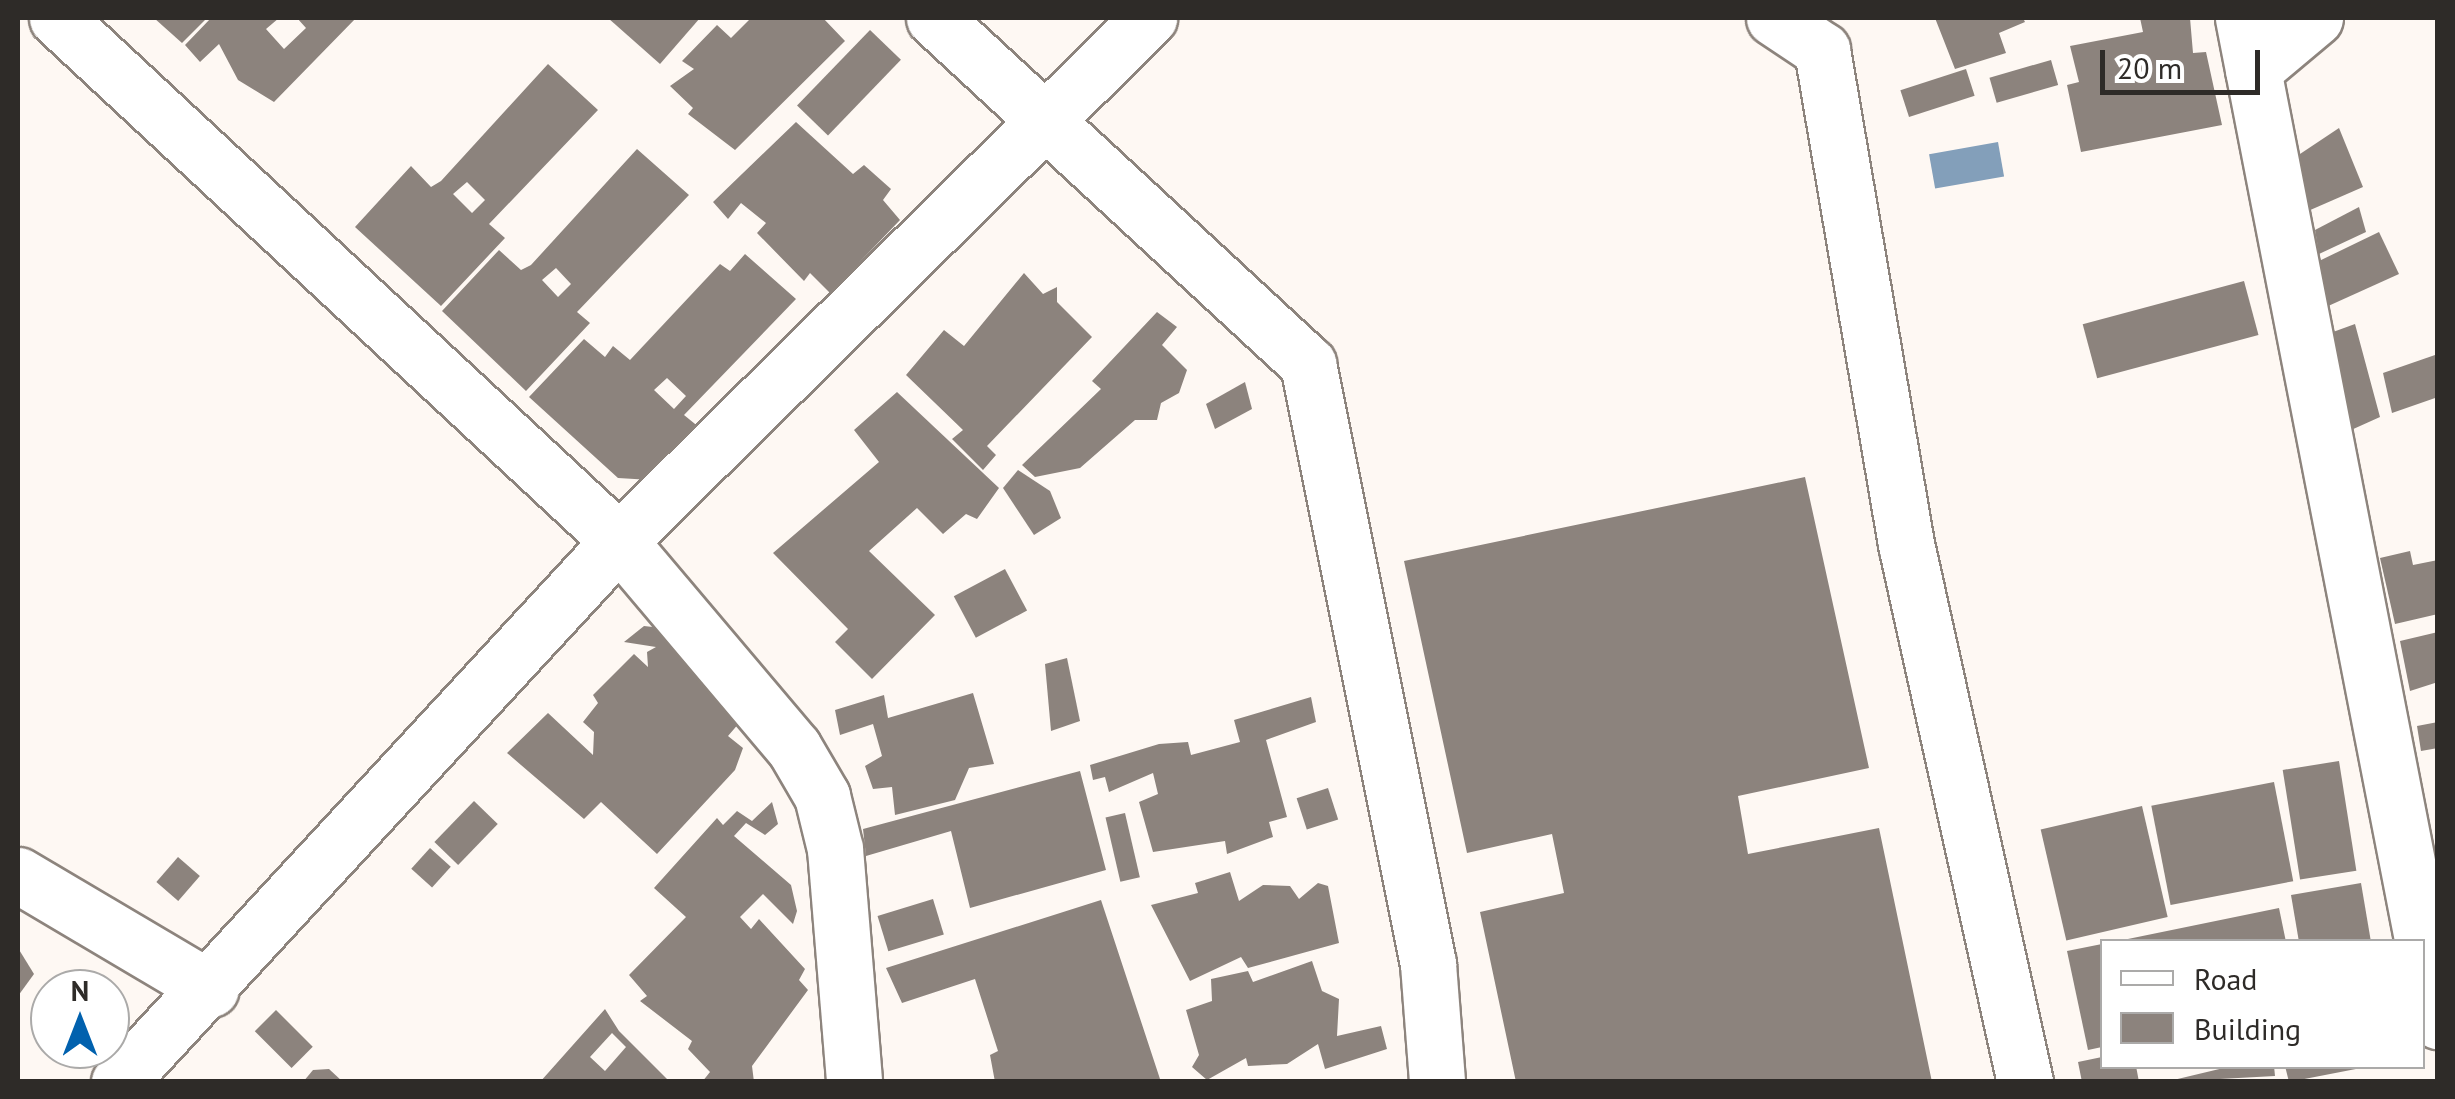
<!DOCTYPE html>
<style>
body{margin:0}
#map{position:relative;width:2455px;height:1099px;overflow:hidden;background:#fef8f3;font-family:"PT Sans",sans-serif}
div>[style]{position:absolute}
.water>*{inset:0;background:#839fba;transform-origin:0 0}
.building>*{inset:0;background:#8c837d;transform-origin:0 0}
.roads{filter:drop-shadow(2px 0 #8d847d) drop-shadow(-2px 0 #8d847d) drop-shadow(0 2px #8d847d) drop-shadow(0 -2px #8d847d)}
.minor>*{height:55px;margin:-27.5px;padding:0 27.5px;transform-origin:27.5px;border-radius:27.5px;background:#fff}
span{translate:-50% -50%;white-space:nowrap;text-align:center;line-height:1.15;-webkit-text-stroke:10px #fff;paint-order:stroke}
.frame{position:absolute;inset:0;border:20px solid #2e2b28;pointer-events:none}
.legend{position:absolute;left:2100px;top:939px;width:325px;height:130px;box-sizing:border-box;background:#fff;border:2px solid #abaaa9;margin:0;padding:12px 18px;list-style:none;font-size:30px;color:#2e2b28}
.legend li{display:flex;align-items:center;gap:20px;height:50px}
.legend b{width:50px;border:2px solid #abaaa9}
.north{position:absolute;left:30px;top:969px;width:100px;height:100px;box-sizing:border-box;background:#fff;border:2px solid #abaaa9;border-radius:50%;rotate:0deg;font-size:28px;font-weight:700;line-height:40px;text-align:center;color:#2e2b28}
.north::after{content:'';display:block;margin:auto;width:35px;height:45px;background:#0161ae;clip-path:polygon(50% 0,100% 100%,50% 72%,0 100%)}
.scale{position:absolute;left:2100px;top:50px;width:160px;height:45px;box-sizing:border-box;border:5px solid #2e2b28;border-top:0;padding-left:12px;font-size:30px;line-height:35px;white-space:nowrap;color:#2e2b28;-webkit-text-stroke:8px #fff;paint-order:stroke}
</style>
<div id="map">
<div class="water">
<div style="left:1998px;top:142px;width:35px;height:70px;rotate:80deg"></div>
</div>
<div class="building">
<div style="clip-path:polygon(154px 18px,207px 18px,182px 43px)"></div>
<div style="clip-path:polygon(211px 18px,279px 18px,266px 29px,284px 49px,306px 28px,297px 18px,356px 18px,274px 102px,238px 80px,219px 44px,200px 62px,185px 45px)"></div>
<div style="clip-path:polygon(608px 18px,700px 18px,660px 64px)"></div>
<div style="clip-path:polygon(751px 18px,823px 18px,845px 41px,735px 150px,688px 114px,693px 108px,670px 86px,694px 69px,682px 61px,717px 25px,731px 38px)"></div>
<div style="clip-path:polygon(1935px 18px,2023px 18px,2025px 22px,1999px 33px,2006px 53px,1955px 69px)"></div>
<div style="clip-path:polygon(2140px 18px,2190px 18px,2193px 53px,2206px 52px,2222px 125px,2081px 152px,2067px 85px,2079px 82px,2070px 46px,2143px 32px)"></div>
<div style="left:870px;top:30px;width:43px;height:105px;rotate:44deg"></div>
<div style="left:2051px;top:60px;width:26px;height:64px;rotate:74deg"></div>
<div style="clip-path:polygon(evenodd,548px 64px,598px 110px,489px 224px,505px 238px,441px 306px,355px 227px,411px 166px,431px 187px,441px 181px,548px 64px,467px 182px,485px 200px,472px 213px,453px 194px,467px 182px)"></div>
<div style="left:1966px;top:69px;width:28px;height:69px;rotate:72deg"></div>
<div style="clip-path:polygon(796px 122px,853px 174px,864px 165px,891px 189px,883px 200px,900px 220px,830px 293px,810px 273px,804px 281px,757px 233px,766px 223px,741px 203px,728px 219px,713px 202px)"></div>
<div style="clip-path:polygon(2339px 128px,2363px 187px,2308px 211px,2294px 158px)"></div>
<div style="clip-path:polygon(evenodd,637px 149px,689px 195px,577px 312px,590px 323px,526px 391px,442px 311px,499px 250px,521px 270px,531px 265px,637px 149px,556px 268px,571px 284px,558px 297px,542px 280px,556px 268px)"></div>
<div style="clip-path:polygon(2359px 207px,2366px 232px,2319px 254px,2315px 230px)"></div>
<div style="clip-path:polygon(2379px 232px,2399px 274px,2326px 307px,2317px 262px)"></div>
<div style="clip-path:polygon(evenodd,745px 254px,796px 299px,684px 415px,700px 428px,651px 480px,618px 478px,529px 397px,584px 339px,605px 357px,613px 346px,630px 360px,720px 264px,730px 271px,745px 254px,667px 378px,686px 396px,674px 409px,654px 390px,667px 378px)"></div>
<div style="clip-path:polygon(1024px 273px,1043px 294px,1057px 287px,1057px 302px,1092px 337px,987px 446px,996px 455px,983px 470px,952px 439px,963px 430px,906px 375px,944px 330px,964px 346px)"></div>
<div style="left:2244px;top:281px;width:56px;height:167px;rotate:75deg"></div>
<div style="clip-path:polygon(1157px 312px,1177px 327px,1162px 345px,1187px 370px,1179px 393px,1161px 403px,1157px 420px,1135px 420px,1080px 468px,1035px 477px,1022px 465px,1101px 389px,1092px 381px)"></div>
<div style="clip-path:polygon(2355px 324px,2380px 417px,2340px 435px,2329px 395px,2345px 388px,2333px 332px)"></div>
<div style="clip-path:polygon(2435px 355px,2438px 397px,2392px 413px,2383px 373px)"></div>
<div style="clip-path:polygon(1245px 382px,1252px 409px,1215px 429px,1206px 404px)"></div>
<div style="clip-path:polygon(897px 392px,999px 488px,977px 519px,966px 514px,943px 534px,917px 508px,869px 551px,935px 615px,872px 679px,835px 642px,848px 629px,773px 553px,879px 462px,854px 430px)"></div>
<div style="clip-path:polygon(1018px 470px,1050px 491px,1061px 518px,1034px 535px,1003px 488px)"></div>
<div style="clip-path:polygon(1805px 477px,1869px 768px,1738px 796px,1748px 854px,1879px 828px,1932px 1082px,1516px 1082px,1480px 912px,1564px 893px,1552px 834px,1467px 853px,1404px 561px)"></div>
<div style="clip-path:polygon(2410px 551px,2413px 565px,2438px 560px,2438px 614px,2395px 624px,2380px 558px)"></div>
<div style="left:1005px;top:569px;width:47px;height:58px;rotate:62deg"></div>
<div style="clip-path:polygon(644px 626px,670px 629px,680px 658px,740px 722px,728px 736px,743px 748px,735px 770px,657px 854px,601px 802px,584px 819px,507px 753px,548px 713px,593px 755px,594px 732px,583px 722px,598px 703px,593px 695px,634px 654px,648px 667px,647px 652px,656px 647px,624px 642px)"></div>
<div style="clip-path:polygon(2438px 632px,2438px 682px,2410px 691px,2400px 641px)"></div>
<div style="clip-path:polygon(1067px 658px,1080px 721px,1051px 731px,1045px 664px)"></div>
<div style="clip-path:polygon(973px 693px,994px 764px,969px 768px,955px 800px,895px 815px,892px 787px,873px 789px,865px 766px,882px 756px,873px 724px,840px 735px,835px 710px,884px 695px,888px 718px)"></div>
<div style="clip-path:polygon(1311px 697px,1316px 722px,1266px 740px,1287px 817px,1269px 822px,1273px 837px,1227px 854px,1225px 841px,1153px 852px,1139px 802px,1158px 794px,1153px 773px,1109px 792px,1105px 777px,1093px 780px,1090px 765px,1159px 744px,1188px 742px,1191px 755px,1240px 742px,1234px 720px)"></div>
<div style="clip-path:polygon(2438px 722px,2438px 748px,2421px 751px,2417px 726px)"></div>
<div style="left:2339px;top:761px;width:111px;height:57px;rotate:81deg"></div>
<div style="clip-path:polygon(1080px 771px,1106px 870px,970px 908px,951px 831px,866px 856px,863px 829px)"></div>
<div style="left:2274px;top:782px;width:101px;height:125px;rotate:79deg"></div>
<div style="left:1328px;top:788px;width:33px;height:33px;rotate:72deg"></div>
<div style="left:474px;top:801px;width:33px;height:57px;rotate:44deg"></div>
<div style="clip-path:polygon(772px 802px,778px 824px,765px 835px,746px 823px,734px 836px,791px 885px,797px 911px,793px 924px,763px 894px,740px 917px,751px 929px,759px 919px,805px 969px,799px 980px,808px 990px,752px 1066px,754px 1082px,702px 1082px,710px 1072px,688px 1049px,692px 1041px,640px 1001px,647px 996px,629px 975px,686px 917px,654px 888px,717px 818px,723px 825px,737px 811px,752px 821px)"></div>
<div style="left:2142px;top:806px;width:114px;height:104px;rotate:77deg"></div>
<div style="left:1125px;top:813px;width:66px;height:20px;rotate:77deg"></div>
<div style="left:430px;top:848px;width:28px;height:28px;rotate:42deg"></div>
<div style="left:178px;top:857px;width:29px;height:33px;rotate:41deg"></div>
<div style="clip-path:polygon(1230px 872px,1239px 901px,1263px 885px,1290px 886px,1299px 899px,1318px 883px,1328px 886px,1339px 943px,1248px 968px,1241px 957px,1190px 981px,1151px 905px,1198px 893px,1195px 883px)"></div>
<div style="clip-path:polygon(2361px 883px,2371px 942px,2299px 942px,2291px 895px)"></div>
<div style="left:933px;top:899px;width:37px;height:58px;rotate:73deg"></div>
<div style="clip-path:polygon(1101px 900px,1161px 1082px,995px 1082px,990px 1055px,998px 1051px,975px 979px,902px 1003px,886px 968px)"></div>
<div style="clip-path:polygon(2279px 908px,2286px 942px,2124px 942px,2123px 940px)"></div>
<div style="clip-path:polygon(2102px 944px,2102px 1047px,2088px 1050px,2067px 951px)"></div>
<div style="clip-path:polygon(18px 948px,34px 974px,18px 996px)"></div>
<div style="clip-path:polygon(1312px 961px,1322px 991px,1339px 999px,1337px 1036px,1381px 1026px,1387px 1049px,1325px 1069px,1318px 1044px,1287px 1064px,1248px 1066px,1246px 1058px,1207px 1080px,1192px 1067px,1199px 1055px,1186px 1010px,1212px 1001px,1211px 979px,1248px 971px,1253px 982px)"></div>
<div style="clip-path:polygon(evenodd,605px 1009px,619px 1031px,670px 1082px,540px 1082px,605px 1009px,612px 1033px,626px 1047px,605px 1071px,590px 1057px,612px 1033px)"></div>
<div style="left:276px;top:1010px;width:52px;height:30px;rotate:45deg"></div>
<div style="clip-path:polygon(2102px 1057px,2102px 1066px,2136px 1066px,2139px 1082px,2082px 1082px,2078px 1062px)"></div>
<div style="clip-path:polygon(2232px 1066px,2274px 1066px,2275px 1076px,2165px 1082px)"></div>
<div style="clip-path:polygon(2285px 1066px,2360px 1066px,2361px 1068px,2289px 1082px)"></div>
<div style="clip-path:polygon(329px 1069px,343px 1082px,303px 1082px,313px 1070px)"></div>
</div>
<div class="roads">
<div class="minor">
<div style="left:57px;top:18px;width:768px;rotate:42.94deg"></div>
<div style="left:619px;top:541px;width:271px;rotate:49.8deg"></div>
<div style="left:794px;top:748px;width:56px;rotate:59.7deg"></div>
<div style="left:822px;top:796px;width:55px;rotate:76.2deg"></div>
<div style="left:835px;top:849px;width:234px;rotate:85.3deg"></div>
<div style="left:934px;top:18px;width:510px;rotate:42.77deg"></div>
<div style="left:1308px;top:364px;width:612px;rotate:78.69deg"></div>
<div style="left:1428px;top:964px;width:118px;rotate:85.6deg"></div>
<div style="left:1774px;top:18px;width:58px;rotate:33.7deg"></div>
<div style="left:1822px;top:50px;width:501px;rotate:80.35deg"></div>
<div style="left:1906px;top:544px;width:551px;rotate:77.53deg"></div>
<div style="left:2243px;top:18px;width:1022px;rotate:79deg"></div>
<div style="left:2253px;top:70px;width:81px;rotate:-40deg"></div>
<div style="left:18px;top:875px;width:224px;rotate:30.6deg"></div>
<div style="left:119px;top:1082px;width:737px;rotate:-47.26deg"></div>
<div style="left:619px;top:541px;width:745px;rotate:-44.62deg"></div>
</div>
</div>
<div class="frame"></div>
<ul class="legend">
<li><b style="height:12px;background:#fff"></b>Road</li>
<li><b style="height:28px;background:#8c837d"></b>Building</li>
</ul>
<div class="north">N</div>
<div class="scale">20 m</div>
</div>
